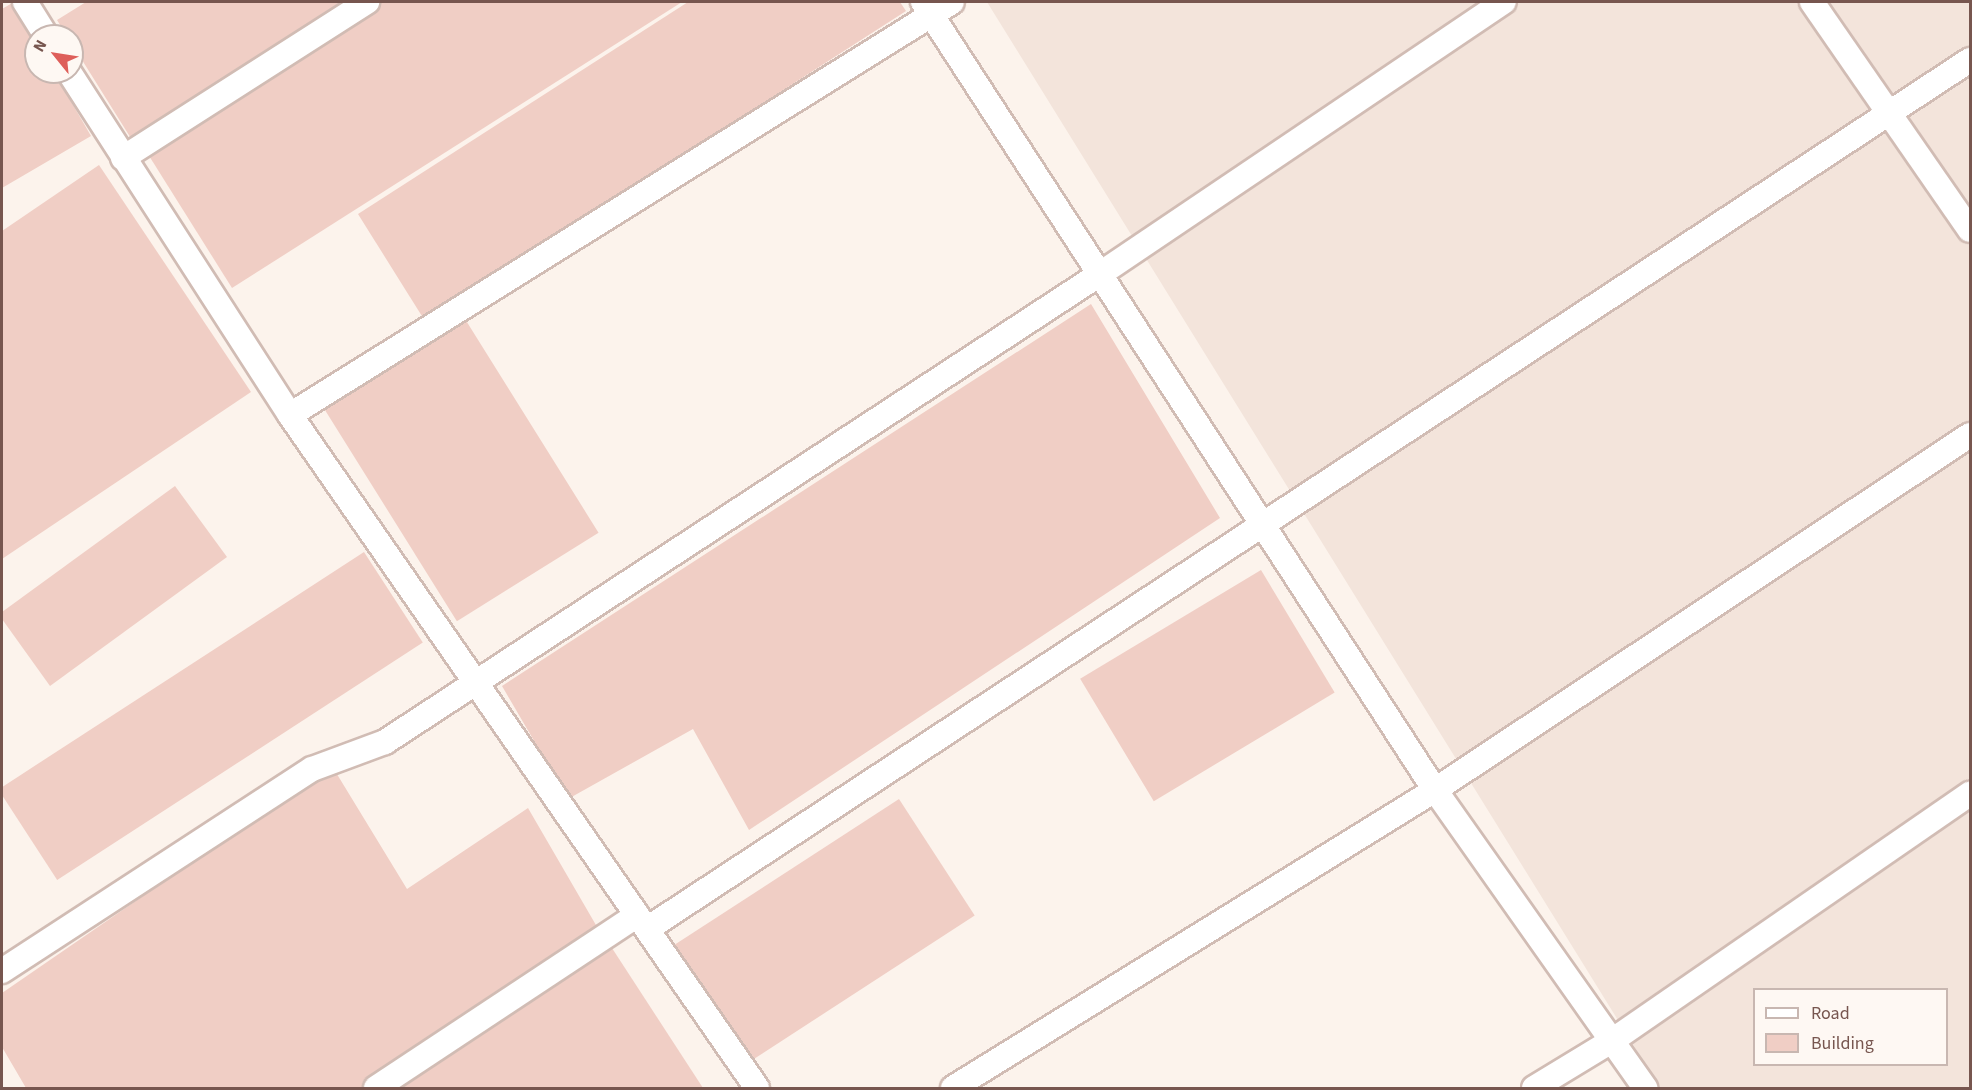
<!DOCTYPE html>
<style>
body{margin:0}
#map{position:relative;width:1972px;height:1090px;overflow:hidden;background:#fcf3ec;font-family:"Source Sans 3",sans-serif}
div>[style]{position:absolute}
.residential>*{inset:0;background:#f3e4db}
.building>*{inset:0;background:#f0cec5;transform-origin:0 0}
.roads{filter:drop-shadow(2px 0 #d1bcb4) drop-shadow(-2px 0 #d1bcb4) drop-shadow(0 2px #d1bcb4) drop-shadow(0 -2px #d1bcb4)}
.minor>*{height:24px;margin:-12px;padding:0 12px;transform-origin:12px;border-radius:12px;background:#fff}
span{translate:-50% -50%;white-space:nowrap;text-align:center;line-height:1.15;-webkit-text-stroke:4.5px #fef8f3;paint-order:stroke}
.frame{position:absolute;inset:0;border:3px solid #77564f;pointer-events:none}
.legend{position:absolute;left:1753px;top:988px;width:195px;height:78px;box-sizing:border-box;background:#fef8f3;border:2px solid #c8b7b1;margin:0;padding:8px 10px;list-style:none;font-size:18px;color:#77564f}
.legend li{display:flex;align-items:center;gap:12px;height:30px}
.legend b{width:30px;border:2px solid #c8b7b1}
.north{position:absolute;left:24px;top:24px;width:60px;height:60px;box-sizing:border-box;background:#fef8f3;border:2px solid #c8b7b1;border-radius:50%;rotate:300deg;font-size:16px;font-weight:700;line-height:24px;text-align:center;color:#77564f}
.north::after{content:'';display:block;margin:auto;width:21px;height:27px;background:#de5f5a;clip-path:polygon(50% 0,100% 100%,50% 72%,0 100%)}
</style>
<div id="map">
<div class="residential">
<div style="clip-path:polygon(evenodd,987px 2px,1970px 2px,1970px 1088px,1660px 1088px,987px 2px,1754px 990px,1946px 990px,1946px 1064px,1754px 1064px,1754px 990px)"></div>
</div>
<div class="building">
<div style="clip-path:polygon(14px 2px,36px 40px,36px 72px,54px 72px,91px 136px,2px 188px,2px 9px)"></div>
<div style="clip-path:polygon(86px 2px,348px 2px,132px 140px,72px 44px,72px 36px,67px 36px,57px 20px)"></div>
<div style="clip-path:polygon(381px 2px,682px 2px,232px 288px,146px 151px)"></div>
<div style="clip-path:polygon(688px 2px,900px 2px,906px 11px,425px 321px,358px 214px)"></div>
<div style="clip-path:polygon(99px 165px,251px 392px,2px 559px,2px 231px)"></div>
<div style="clip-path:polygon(1091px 304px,1220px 518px,749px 830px,693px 729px,568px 799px,502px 686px)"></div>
<div style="left:465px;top:319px;width:252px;height:167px;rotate:58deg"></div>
<div style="clip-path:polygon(175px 486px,227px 557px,50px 686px,2px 619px,2px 612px)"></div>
<div style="left:364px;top:552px;width:108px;height:436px;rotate:57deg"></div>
<div style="left:1261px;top:570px;width:143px;height:211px;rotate:59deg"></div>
<div style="clip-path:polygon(332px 766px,407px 889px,528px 808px,600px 932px,364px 1088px,26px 1088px,2px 1047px,2px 993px)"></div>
<div style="left:899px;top:799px;width:139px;height:269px;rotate:57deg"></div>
<div style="clip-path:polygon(610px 945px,703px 1088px,389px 1088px)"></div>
</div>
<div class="roads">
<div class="minor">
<div style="left:25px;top:2px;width:40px;rotate:58deg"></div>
<div style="left:923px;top:2px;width:940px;rotate:56.99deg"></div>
<div style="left:1435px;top:790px;width:365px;rotate:54.8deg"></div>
<div style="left:1812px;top:2px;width:277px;rotate:55.3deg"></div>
<div style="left:69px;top:72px;width:408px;rotate:57.2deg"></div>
<div style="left:290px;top:415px;width:819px;rotate:55.24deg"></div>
<div style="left:123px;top:158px;width:290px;rotate:-32.6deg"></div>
<div style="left:290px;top:415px;width:780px;rotate:-31.96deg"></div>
<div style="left:647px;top:929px;width:1583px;rotate:-33.3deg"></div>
<div style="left:2px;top:971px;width:370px;rotate:-33.1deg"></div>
<div style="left:312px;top:769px;width:78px;rotate:-20.3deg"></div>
<div style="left:385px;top:742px;width:855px;rotate:-33.21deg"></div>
<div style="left:1100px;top:274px;width:487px;rotate:-34deg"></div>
<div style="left:376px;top:1088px;width:313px;rotate:-33.5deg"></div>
<div style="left:953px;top:1088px;width:567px;rotate:-31.73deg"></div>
<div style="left:1435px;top:790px;width:642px;rotate:-33.57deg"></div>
<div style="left:1534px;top:1088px;width:92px;rotate:-31.3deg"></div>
<div style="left:1613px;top:1040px;width:434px;rotate:-34.6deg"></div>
</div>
</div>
<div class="frame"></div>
<ul class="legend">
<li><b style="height:8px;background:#fff"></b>Road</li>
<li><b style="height:16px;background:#f0cec5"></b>Building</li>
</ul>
<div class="north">N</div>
</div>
